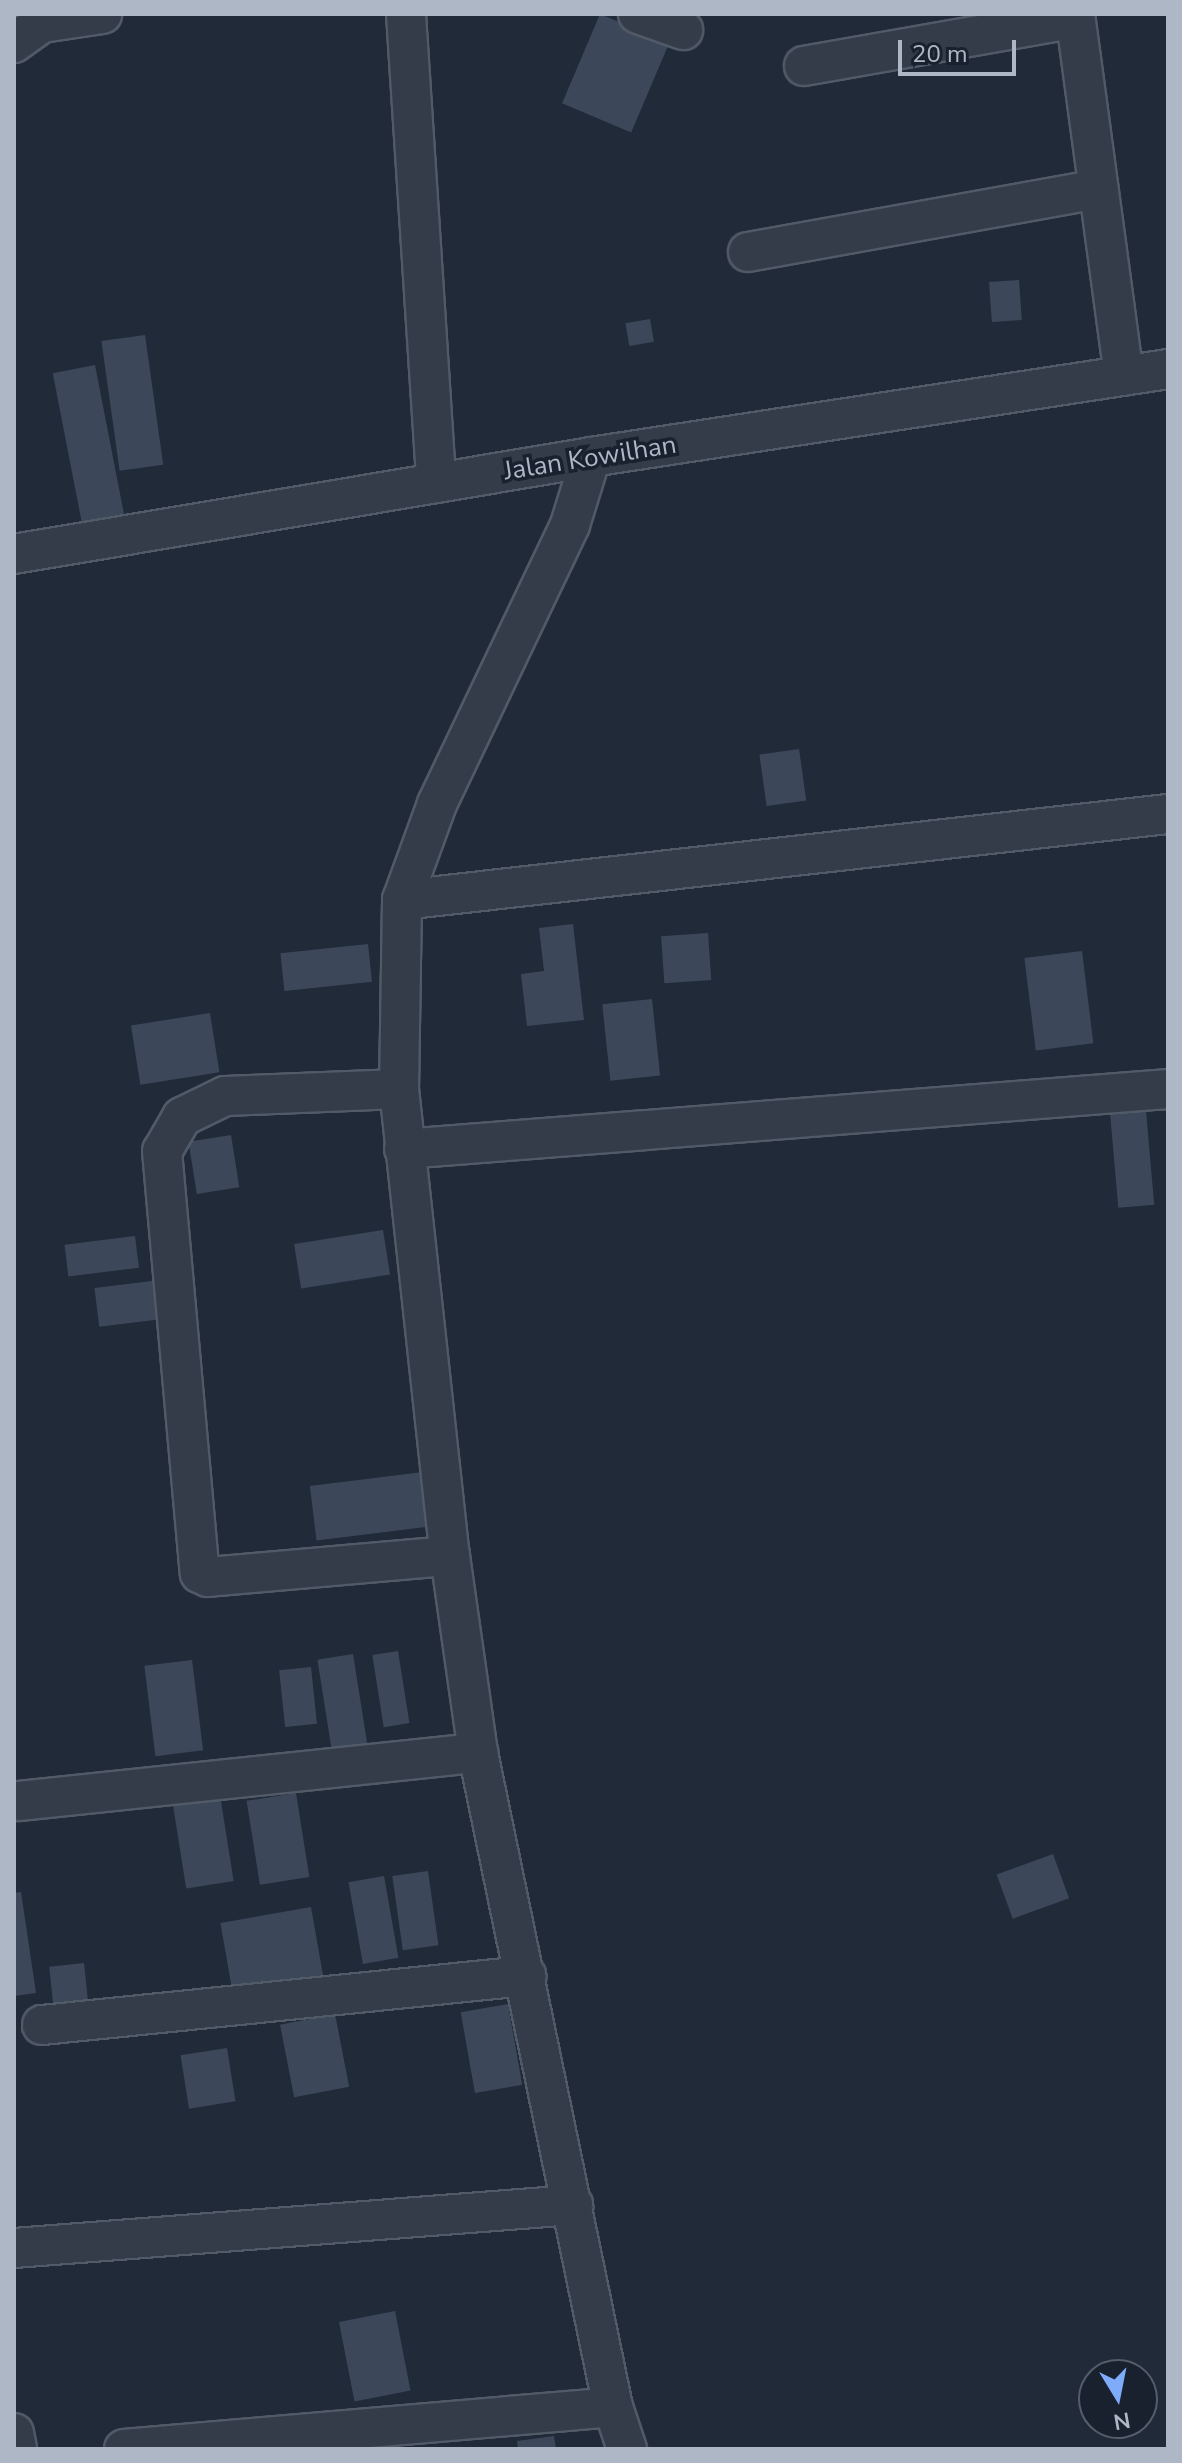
<!DOCTYPE html>
<style>
body{margin:0}
#map{position:relative;width:1182px;height:2463px;overflow:hidden;background:#202a39;font-family:"Nunito Sans",sans-serif}
div>[style]{position:absolute}
.building>*{inset:0;background:#3c4859;transform-origin:0 0}
.roads{filter:drop-shadow(2px 0 #515a67) drop-shadow(-2px 0 #515a67) drop-shadow(0 2px #515a67) drop-shadow(0 -2px #515a67)}
.street>*{height:38px;margin:-19px;padding:0 19px;transform-origin:19px;border-radius:19px;background:#343c4a}
span{translate:-50% -50%;white-space:nowrap;text-align:center;line-height:1.15;-webkit-text-stroke:7px #19212e;paint-order:stroke}
.street-label{font-size:26px;color:#aeb7c6}
.frame{position:absolute;inset:0;border:16px solid #aeb7c6;pointer-events:none}
.north{position:absolute;left:1078px;top:2359px;width:80px;height:80px;box-sizing:border-box;background:#19212e;border:2px solid #555d6b;border-radius:50%;rotate:170deg;font-size:22px;font-weight:700;line-height:32px;text-align:center;color:#aeb7c6}
.north::after{content:'';display:block;margin:auto;width:28px;height:36px;background:#7fabfb;clip-path:polygon(50% 0,100% 100%,50% 72%,0 100%)}
.scale{position:absolute;left:898px;top:40px;width:118px;height:36px;box-sizing:border-box;border:4px solid #aeb7c6;border-top:0;padding-left:10px;font-size:24px;line-height:28px;white-space:nowrap;color:#aeb7c6;-webkit-text-stroke:6px #19212e;paint-order:stroke}
</style>
<div id="map">
<div class="building">
<div style="left:600px;top:14px;width:75px;height:97px;rotate:23deg"></div>
<div style="left:1019px;top:280px;width:40px;height:30px;rotate:86deg"></div>
<div style="left:650px;top:319px;width:23px;height:25px;rotate:80deg"></div>
<div style="left:145px;top:335px;width:131px;height:44px;rotate:82deg"></div>
<div style="left:95px;top:365px;width:152px;height:43px;rotate:79deg"></div>
<div style="left:799px;top:749px;width:52px;height:40px;rotate:82deg"></div>
<div style="clip-path:polygon(573px 924px,584px 1020px,527px 1026px,521px 974px,544px 971px,539px 928px)"></div>
<div style="left:708px;top:933px;width:47px;height:47px;rotate:86deg"></div>
<div style="left:368px;top:944px;width:38px;height:88px;rotate:84deg"></div>
<div style="left:1082px;top:951px;width:93px;height:58px;rotate:83deg"></div>
<div style="left:652px;top:999px;width:77px;height:50px;rotate:84deg"></div>
<div style="left:210px;top:1013px;width:60px;height:80px;rotate:81deg"></div>
<div style="left:1146px;top:1111px;width:94px;height:36px;rotate:85deg"></div>
<div style="left:231px;top:1135px;width:53px;height:43px;rotate:81deg"></div>
<div style="left:383px;top:1230px;width:45px;height:90px;rotate:81deg"></div>
<div style="left:135px;top:1236px;width:32px;height:71px;rotate:83deg"></div>
<div style="left:160px;top:1280px;width:39px;height:66px;rotate:83deg"></div>
<div style="left:423px;top:1472px;width:55px;height:114px;rotate:83deg"></div>
<div style="left:398px;top:1651px;width:73px;height:26px;rotate:81deg"></div>
<div style="left:353px;top:1654px;width:100px;height:36px;rotate:81deg"></div>
<div style="left:192px;top:1660px;width:91px;height:48px;rotate:83deg"></div>
<div style="left:311px;top:1667px;width:57px;height:32px;rotate:84deg"></div>
<div style="left:296px;top:1793px;width:85px;height:50px;rotate:81deg"></div>
<div style="left:220px;top:1795px;width:87px;height:48px;rotate:81deg"></div>
<div style="left:1053px;top:1854px;width:47px;height:60px;rotate:70deg"></div>
<div style="left:428px;top:1871px;width:75px;height:36px;rotate:82deg"></div>
<div style="left:384px;top:1876px;width:83px;height:36px;rotate:80deg"></div>
<div style="clip-path:polygon(21px 1892px,36px 1993px,14px 1996px,14px 1893px)"></div>
<div style="left:311px;top:1907px;width:70px;height:92px;rotate:80deg"></div>
<div style="left:84px;top:1963px;width:41px;height:35px;rotate:84deg"></div>
<div style="left:508px;top:2004px;width:82px;height:48px;rotate:80deg"></div>
<div style="left:335px;top:2014px;width:74px;height:56px;rotate:79deg"></div>
<div style="left:227px;top:2048px;width:54px;height:47px;rotate:81deg"></div>
<div style="left:395px;top:2311px;width:81px;height:57px;rotate:79deg"></div>
<div style="clip-path:polygon(554px 2436px,556px 2449px,518px 2449px,517px 2441px)"></div>
</div>
<div class="roads">
<div class="street">
<div style="left:406px;top:14px;width:470px;rotate:86.3deg"></div>
<div style="left:638px;top:14px;width:48px;rotate:19.6deg"></div>
<div style="left:1075px;top:14px;width:365px;rotate:82.3deg"></div>
<div style="left:14px;top:43px;width:34px;rotate:-36deg"></div>
<div style="left:42px;top:23px;width:61px;rotate:-8.5deg"></div>
<div style="left:804px;top:66px;width:275px;rotate:-10deg"></div>
<div style="left:748px;top:252px;width:356px;rotate:-10.2deg"></div>
<div style="left:591px;top:457px;width:71px;rotate:107.2deg"></div>
<div style="left:570px;top:525px;width:309px;rotate:115.5deg"></div>
<div style="left:437px;top:804px;width:102px;rotate:110deg"></div>
<div style="left:402px;top:900px;width:189px;rotate:90.9deg"></div>
<div style="left:399px;top:1089px;width:470px;rotate:83.8deg"></div>
<div style="left:450px;top:1556px;width:199px;rotate:81.9deg"></div>
<div style="left:478px;top:1753px;width:668px;rotate:78.34deg"></div>
<div style="left:613px;top:2407px;width:44px;rotate:71.6deg"></div>
<div style="left:14px;top:554px;width:585px;rotate:-9.54deg"></div>
<div style="left:591px;top:457px;width:584px;rotate:-8.67deg"></div>
<div style="left:402px;top:900px;width:771px;rotate:-6.41deg"></div>
<div style="left:399px;top:1089px;width:174px;rotate:177.7deg"></div>
<div style="left:225px;top:1096px;width:48px;rotate:154deg"></div>
<div style="left:182px;top:1117px;width:39px;rotate:120deg"></div>
<div style="left:162px;top:1151px;width:424px;rotate:84.9deg"></div>
<div style="left:200px;top:1573px;width:9px;rotate:27deg"></div>
<div style="left:208px;top:1577px;width:243px;rotate:-5deg"></div>
<div style="left:404px;top:1149px;width:766px;rotate:-4.49deg"></div>
<div style="left:19px;top:1801px;width:462px;rotate:-6deg"></div>
<div style="left:42px;top:2025px;width:487px;rotate:-5.8deg"></div>
<div style="left:14px;top:2248px;width:561px;rotate:-4.4deg"></div>
<div style="left:14px;top:2433px;width:16px;rotate:79deg"></div>
<div style="left:124px;top:2449px;width:491px;rotate:-4.9deg"></div>
</div>
</div>
<div class="street-label">
<span style="left:590px;top:458px;rotate:-9deg">Jalan Kowilhan</span>
</div>
<div class="frame"></div>
<div class="north">N</div>
<div class="scale">20 m</div>
</div>
